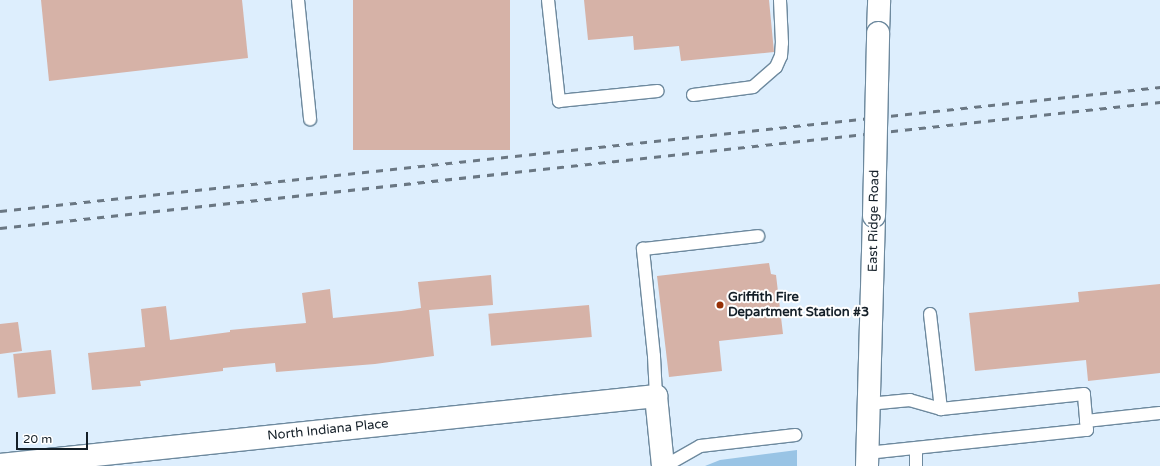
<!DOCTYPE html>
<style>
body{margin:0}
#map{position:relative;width:1160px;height:466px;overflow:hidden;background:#ddeefd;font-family:"Varela Round",sans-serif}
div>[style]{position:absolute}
.green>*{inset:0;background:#99c4e5}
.building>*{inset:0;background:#d6b2a7;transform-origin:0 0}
.roads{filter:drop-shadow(1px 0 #6d899e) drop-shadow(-1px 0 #6d899e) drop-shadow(0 1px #6d899e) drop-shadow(0 -1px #6d899e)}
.lane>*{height:12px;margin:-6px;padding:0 6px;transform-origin:6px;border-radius:6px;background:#fff}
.street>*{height:22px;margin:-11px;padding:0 11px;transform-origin:11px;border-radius:11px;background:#fff}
.primary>*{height:22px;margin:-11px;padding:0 11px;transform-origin:11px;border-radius:11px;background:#fff}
.rail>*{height:3px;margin-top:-1.5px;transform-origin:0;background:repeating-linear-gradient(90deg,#6a7783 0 7px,transparent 0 14px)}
.bridges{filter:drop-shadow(1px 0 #6d899e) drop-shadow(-1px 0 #6d899e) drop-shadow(0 1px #6d899e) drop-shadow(0 -1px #6d899e)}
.primary-bridge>*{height:22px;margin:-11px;padding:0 11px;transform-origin:11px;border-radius:11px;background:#fff}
.dots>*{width:11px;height:11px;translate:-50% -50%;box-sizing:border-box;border:2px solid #fff;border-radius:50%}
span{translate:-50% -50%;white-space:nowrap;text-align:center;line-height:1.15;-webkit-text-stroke:4px #fff;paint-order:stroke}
.street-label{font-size:13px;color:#141f28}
.poi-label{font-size:13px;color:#141f28;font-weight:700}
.left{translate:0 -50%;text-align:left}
.scale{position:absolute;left:16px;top:432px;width:72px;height:18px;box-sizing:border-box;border:2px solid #141f28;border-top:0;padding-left:5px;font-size:12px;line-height:14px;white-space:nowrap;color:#141f28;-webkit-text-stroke:3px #fff;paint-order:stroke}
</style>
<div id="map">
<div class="green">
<div style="clip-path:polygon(797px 450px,797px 466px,705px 466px,720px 460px)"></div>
</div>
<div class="building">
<div style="clip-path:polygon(41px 0,242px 0,248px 58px,49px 81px)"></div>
<div style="left:353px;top:0;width:157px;height:150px"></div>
<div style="clip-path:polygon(584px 0,769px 0,774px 52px,681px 61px,679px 46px,634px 50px,633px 36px,588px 40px)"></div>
<div style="clip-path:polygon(769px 263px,771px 274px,776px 275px,783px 334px,719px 341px,722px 371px,669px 377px,657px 276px)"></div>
<div style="clip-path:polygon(491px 275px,493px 305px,429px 310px,434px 356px,375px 364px,276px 372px,275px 363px,223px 368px,223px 371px,140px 381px,141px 386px,92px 390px,88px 353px,145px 347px,141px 309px,166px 306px,170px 340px,230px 332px,230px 330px,306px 323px,302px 293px,330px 289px,333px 318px,401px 311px,421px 308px,418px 282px)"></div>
<div style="clip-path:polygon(1160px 284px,1160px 373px,1088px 381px,1086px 360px,975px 371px,969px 313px,1079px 302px,1078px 292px)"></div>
<div style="left:589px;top:305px;width:32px;height:101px;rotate:85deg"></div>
<div style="clip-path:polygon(18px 322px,22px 351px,0 354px,0 324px)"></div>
<div style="left:51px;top:350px;width:44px;height:38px;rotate:84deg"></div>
</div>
<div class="roads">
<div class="lane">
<div style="left:298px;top:0;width:120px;rotate:84.2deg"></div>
<div style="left:548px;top:0;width:102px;rotate:83.8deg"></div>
<div style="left:559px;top:101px;width:99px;rotate:-5.8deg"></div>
<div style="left:693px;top:95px;width:61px;rotate:-7.6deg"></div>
<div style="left:753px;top:87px;width:30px;rotate:-41deg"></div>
<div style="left:776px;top:67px;width:12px;rotate:-66deg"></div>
<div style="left:781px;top:56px;width:13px;rotate:-86deg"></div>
<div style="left:782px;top:43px;width:43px;rotate:-92.7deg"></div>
<div style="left:930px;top:314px;width:96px;rotate:83.4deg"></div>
<div style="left:656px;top:396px;width:40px;rotate:-92.9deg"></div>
<div style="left:654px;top:356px;width:108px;rotate:-95.9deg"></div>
<div style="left:643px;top:249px;width:116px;rotate:-6.4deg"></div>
<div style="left:1086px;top:421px;width:74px;rotate:-6.2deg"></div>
<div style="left:916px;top:448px;width:18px;rotate:90deg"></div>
<div style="left:867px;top:453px;width:221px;rotate:-6deg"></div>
<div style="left:1087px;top:430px;width:36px;rotate:-95deg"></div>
<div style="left:1084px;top:394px;width:144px;rotate:174deg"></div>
<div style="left:941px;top:409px;width:32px;rotate:-164deg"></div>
<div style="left:910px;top:400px;width:42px;rotate:174.6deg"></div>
<div style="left:665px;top:466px;width:40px;rotate:-29.7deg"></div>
<div style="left:700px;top:446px;width:96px;rotate:-6.6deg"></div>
</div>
<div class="street">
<div style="left:0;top:465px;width:660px;rotate:-6deg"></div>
<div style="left:656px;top:396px;width:70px;rotate:84.3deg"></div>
</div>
<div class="primary">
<div style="left:878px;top:33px;width:33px;rotate:-88deg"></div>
<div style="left:867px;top:466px;width:250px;rotate:-88.4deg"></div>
</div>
</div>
<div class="rail">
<div style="left:0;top:211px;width:1167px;rotate:-6.1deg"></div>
<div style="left:0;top:228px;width:1167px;rotate:-6.2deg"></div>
</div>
<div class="bridges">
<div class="primary-bridge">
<div style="left:874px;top:216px;width:183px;rotate:-88.7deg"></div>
</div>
</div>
<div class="dots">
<div style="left:720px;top:305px;background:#963006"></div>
</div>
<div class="street-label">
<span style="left:874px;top:221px;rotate:-89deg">East Ridge Road</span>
<span style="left:328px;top:430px;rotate:-6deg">North Indiana Place</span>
</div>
<div class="poi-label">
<span class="left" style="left:728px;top:305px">Griffith Fire<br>Department Station #3</span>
</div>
<div class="scale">20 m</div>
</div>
